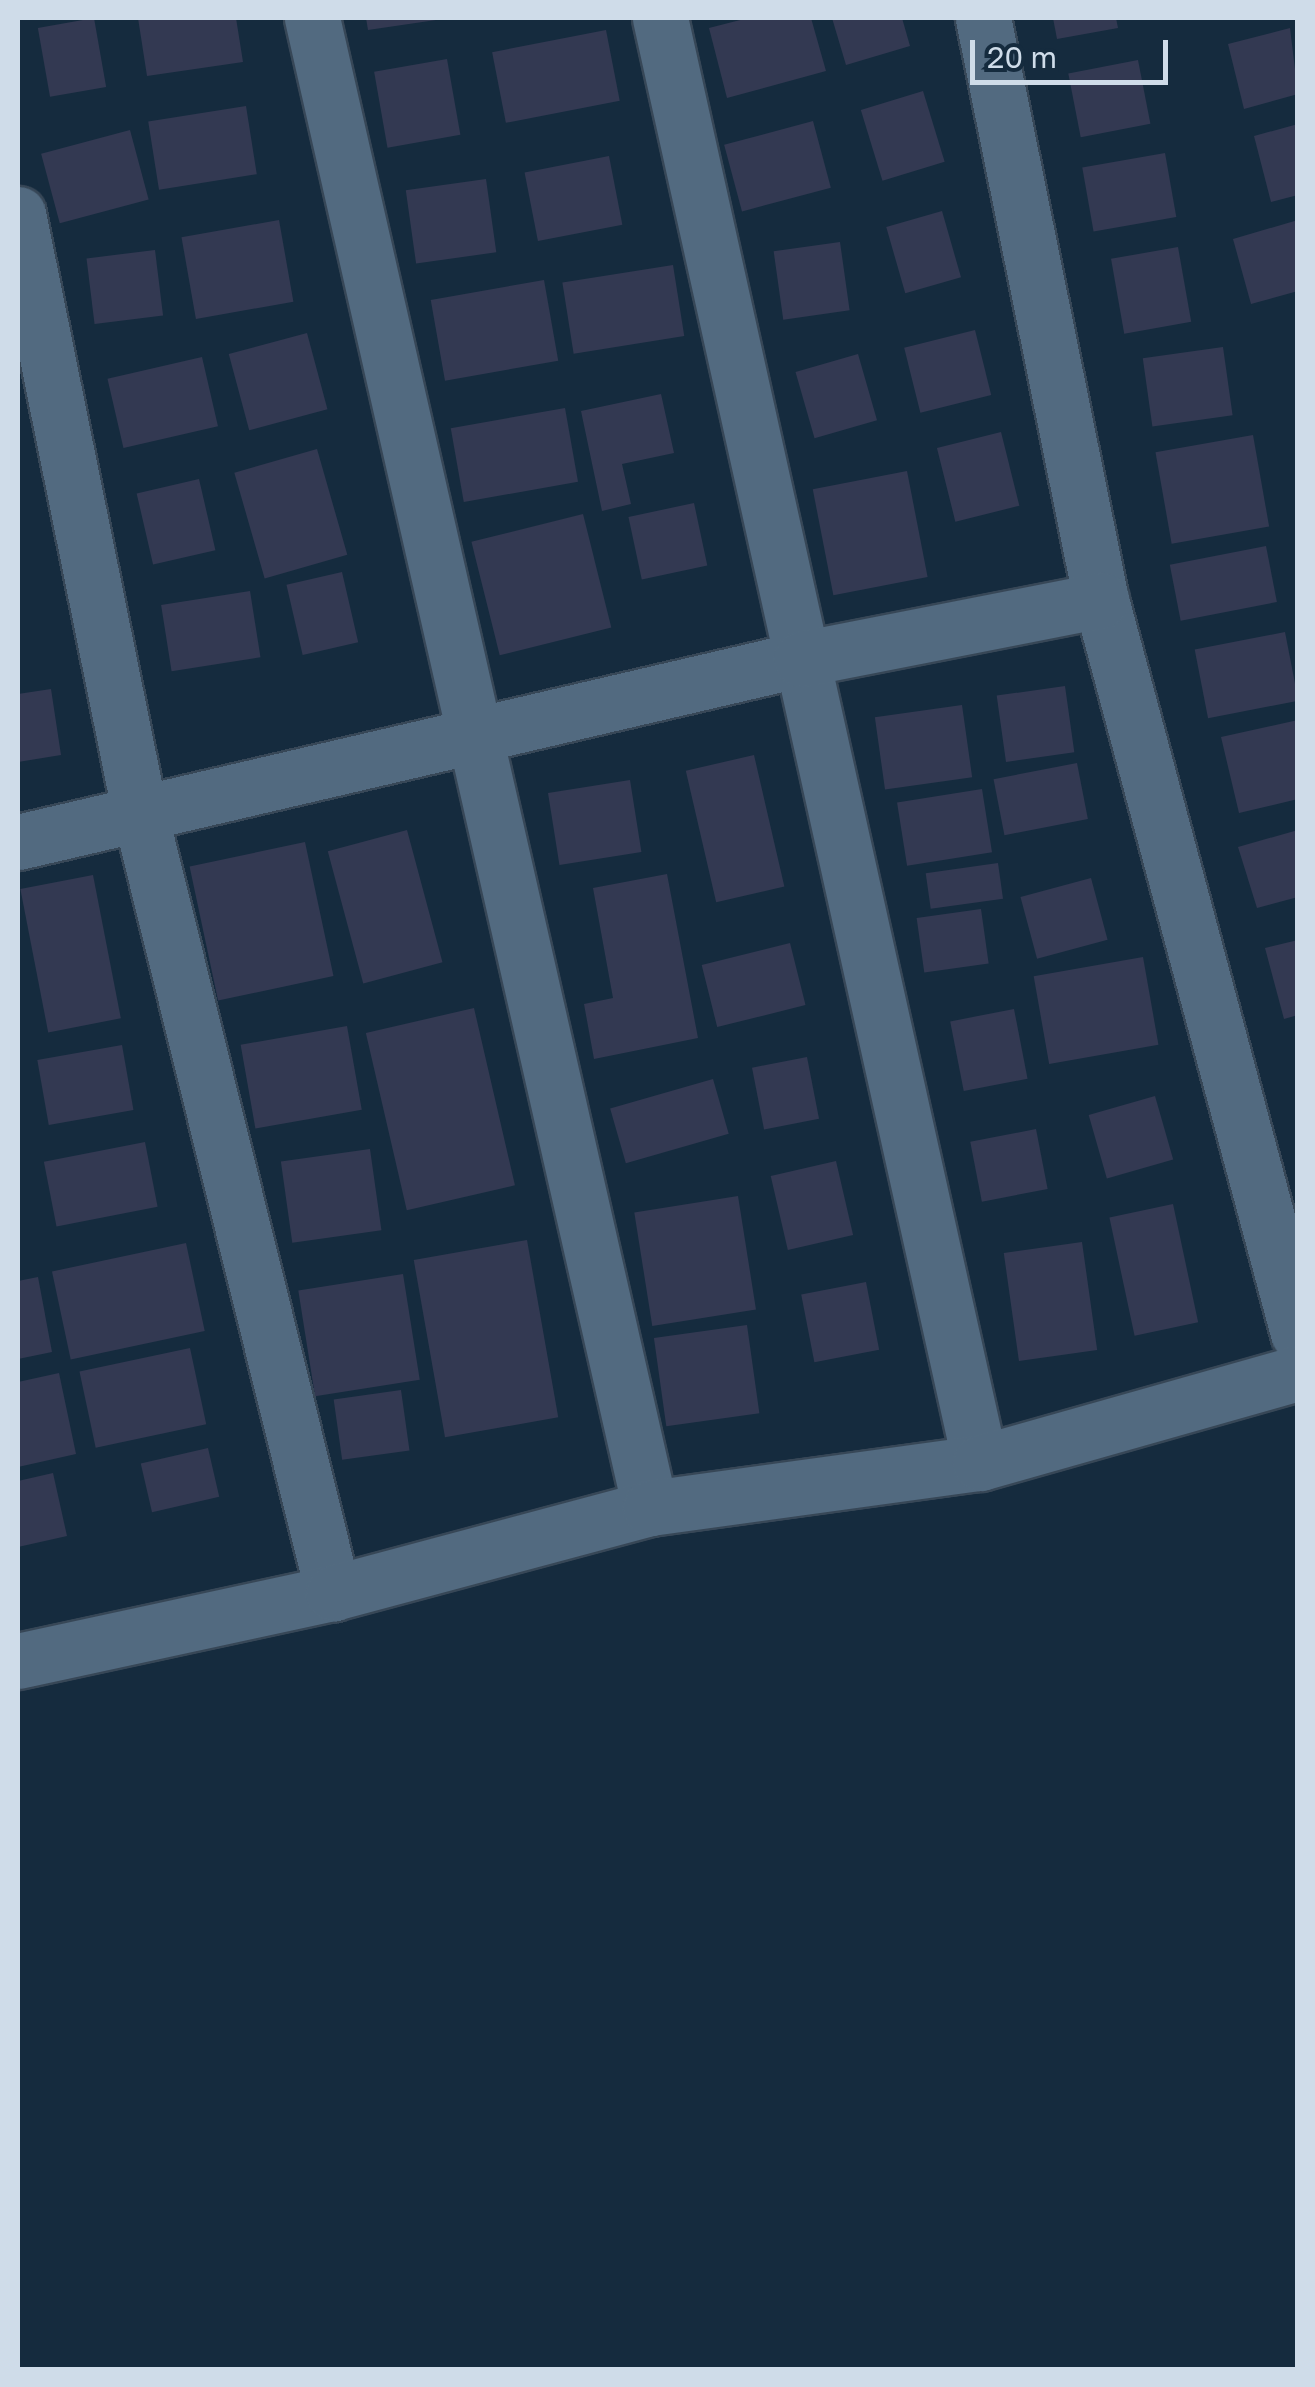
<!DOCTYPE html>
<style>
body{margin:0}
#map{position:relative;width:1315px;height:2387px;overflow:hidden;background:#152b3e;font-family:"Golos Text",sans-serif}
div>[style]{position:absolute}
.building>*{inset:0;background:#333952;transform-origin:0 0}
.roads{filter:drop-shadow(2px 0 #374757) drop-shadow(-2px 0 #374757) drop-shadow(0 2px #374757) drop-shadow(0 -2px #374757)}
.minor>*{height:55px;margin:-27.5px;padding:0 27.5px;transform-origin:27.5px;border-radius:27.5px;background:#526a80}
span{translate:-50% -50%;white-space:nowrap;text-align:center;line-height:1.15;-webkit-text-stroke:8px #152b3e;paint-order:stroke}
.frame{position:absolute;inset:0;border:20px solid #cfdce9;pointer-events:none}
.scale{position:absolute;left:970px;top:40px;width:198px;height:45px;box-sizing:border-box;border:5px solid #cfdce9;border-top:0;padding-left:12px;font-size:30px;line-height:35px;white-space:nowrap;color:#cfdce9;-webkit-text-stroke:8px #152b3e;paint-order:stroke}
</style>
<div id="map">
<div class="building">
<div style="left:94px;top:18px;width:70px;height:57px;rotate:80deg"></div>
<div style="clip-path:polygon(138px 18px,236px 18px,243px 62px,147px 76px)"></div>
<div style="clip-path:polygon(366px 18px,436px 18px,436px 20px,368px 30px)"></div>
<div style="clip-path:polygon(748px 18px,811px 18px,826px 71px,727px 98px,709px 28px)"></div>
<div style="clip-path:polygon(832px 18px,902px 18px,910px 46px,846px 65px)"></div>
<div style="clip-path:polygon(1053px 18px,1116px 18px,1118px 28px,1057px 39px)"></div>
<div style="clip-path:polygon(1290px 28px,1298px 94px,1244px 109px,1228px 44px)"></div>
<div style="left:606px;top:30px;width:72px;height:116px;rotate:79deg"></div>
<div style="left:447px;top:59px;width:77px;height:74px;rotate:80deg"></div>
<div style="left:1138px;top:60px;width:65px;height:71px;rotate:79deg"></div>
<div style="left:923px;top:91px;width:74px;height:65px;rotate:73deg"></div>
<div style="left:246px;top:106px;width:69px;height:99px;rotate:81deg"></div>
<div style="left:813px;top:121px;width:69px;height:92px;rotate:75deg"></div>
<div style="clip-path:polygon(1298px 124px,1298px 195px,1271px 202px,1254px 136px)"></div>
<div style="left:130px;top:130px;width:72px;height:92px;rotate:75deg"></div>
<div style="left:1165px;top:153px;width:65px;height:84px;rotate:80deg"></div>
<div style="left:609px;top:156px;width:70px;height:86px;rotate:79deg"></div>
<div style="left:486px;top:179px;width:74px;height:81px;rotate:82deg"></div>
<div style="left:942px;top:211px;width:69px;height:58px;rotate:74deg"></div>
<div style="left:279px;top:220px;width:83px;height:99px;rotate:80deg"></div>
<div style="clip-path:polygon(1298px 220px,1298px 291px,1251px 304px,1233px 239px)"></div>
<div style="left:840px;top:242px;width:69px;height:67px;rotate:82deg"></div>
<div style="left:1178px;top:247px;width:76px;height:68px;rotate:80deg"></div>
<div style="left:155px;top:250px;width:66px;height:69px;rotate:83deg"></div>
<div style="left:673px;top:265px;width:72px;height:112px;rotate:81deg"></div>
<div style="left:544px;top:280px;width:82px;height:115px;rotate:80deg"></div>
<div style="left:975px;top:330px;width:67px;height:73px;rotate:76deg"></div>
<div style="left:307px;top:333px;width:79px;height:81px;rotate:75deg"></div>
<div style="left:1223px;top:347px;width:69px;height:81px;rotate:82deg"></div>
<div style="left:858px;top:354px;width:69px;height:65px;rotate:74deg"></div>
<div style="left:202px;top:357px;width:71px;height:97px;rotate:77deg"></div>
<div style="clip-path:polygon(661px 394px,674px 453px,622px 464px,631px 504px,602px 511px,581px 411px)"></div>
<div style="left:565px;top:408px;width:75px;height:116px;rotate:80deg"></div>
<div style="left:1001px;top:432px;width:76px;height:66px;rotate:76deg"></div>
<div style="left:1253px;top:435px;width:93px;height:99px;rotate:80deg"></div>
<div style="left:317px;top:449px;width:110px;height:86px;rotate:74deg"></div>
<div style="left:907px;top:471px;width:108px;height:96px;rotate:79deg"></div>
<div style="left:199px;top:479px;width:73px;height:64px;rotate:77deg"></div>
<div style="left:694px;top:503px;width:64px;height:67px;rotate:78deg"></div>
<div style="left:583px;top:514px;width:117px;height:115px;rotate:76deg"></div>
<div style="left:1266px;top:546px;width:57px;height:98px;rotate:79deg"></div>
<div style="left:342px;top:572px;width:72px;height:57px;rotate:77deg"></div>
<div style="left:250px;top:591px;width:67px;height:90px;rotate:81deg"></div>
<div style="left:1285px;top:632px;width:70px;height:92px;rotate:79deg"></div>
<div style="left:1065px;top:686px;width:67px;height:69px;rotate:82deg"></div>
<div style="clip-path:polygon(51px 689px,61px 755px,18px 762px,18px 694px)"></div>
<div style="left:962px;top:705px;width:73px;height:88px;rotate:82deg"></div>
<div style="clip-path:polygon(1298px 720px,1298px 799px,1239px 813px,1221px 737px)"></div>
<div style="left:754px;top:755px;width:135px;height:70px;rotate:77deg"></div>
<div style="left:1077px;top:763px;width:57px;height:85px;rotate:79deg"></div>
<div style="left:630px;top:780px;width:73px;height:83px;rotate:81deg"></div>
<div style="left:982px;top:789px;width:64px;height:86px;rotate:81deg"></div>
<div style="left:407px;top:830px;width:137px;height:82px;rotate:75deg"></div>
<div style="clip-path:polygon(1298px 830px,1298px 897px,1257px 908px,1238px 847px)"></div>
<div style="left:305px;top:842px;width:137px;height:118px;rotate:78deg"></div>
<div style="left:998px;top:863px;width:36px;height:73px;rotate:82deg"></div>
<div style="clip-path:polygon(667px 874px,698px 1038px,594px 1059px,584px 1004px,613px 998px,593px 888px)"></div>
<div style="left:93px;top:875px;width:146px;height:74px;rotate:79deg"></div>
<div style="left:1091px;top:878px;width:64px;height:73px;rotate:75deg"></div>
<div style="left:981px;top:909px;width:55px;height:65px;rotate:82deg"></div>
<div style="clip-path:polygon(1298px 940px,1298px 1015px,1284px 1019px,1265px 948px)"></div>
<div style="left:790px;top:943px;width:64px;height:91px;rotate:76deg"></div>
<div style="left:1143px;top:957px;width:89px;height:111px;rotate:80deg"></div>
<div style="left:474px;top:1008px;width:182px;height:111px;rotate:77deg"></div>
<div style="left:1014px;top:1009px;width:71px;height:65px;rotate:79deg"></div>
<div style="left:347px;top:1026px;width:85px;height:108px;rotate:80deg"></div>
<div style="left:122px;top:1045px;width:66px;height:86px;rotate:80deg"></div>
<div style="left:807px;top:1057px;width:63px;height:56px;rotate:79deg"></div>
<div style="left:713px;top:1079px;width:57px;height:107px;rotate:74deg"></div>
<div style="left:1155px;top:1096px;width:66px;height:69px;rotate:74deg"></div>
<div style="left:1036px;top:1129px;width:61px;height:67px;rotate:79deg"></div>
<div style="left:145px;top:1142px;width:66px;height:103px;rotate:79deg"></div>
<div style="left:370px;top:1149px;width:82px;height:90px;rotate:82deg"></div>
<div style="left:836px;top:1161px;width:76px;height:67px;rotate:77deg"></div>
<div style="left:738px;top:1196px;width:115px;height:105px;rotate:81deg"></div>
<div style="left:1173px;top:1204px;width:121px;height:65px;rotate:78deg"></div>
<div style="left:527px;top:1240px;width:180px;height:115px;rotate:80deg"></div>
<div style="left:1082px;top:1242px;width:109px;height:79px;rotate:82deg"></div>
<div style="left:186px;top:1243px;width:90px;height:137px;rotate:78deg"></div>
<div style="left:403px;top:1274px;width:107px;height:106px;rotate:81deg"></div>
<div style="clip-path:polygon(38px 1277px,52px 1352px,18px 1359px,18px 1281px)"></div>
<div style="left:866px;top:1282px;width:69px;height:66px;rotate:79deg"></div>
<div style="left:747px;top:1325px;width:89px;height:94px;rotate:82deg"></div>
<div style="left:190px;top:1348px;width:78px;height:113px;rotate:78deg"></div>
<div style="clip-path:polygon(59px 1373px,76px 1454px,18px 1467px,18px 1382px)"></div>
<div style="left:401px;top:1390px;width:61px;height:68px;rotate:82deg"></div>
<div style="left:208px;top:1448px;width:50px;height:69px;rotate:77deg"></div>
<div style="clip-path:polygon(53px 1473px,67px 1536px,18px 1547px,18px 1481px)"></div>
</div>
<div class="roads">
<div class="minor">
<div style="left:312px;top:18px;width:1528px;rotate:77.22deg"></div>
<div style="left:660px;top:18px;width:1480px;rotate:77.51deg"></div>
<div style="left:983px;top:18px;width:594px;rotate:78.54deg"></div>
<div style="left:1101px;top:600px;width:759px;rotate:74.96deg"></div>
<div style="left:18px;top:214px;width:612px;rotate:78.51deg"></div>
<div style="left:140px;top:814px;width:803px;rotate:76.08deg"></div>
<div style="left:18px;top:842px;width:804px;rotate:-13.15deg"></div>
<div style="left:801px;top:659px;width:306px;rotate:-11.1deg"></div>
<div style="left:18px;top:1661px;width:322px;rotate:-12.2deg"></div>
<div style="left:333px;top:1593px;width:328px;rotate:-15deg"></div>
<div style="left:650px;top:1508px;width:333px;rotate:-7.8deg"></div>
<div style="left:980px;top:1463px;width:330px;rotate:-15.8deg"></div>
</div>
</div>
<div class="frame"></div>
<div class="scale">20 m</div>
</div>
